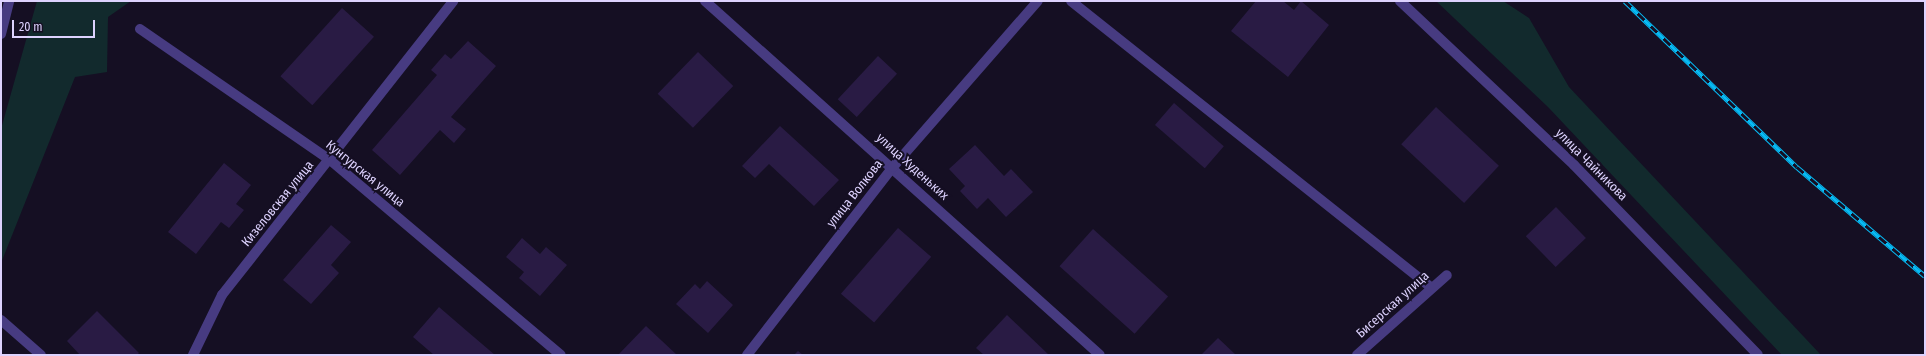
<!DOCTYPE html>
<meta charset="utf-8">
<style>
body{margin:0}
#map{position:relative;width:1926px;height:356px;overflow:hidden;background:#150f23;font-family:"Fira Sans Condensed",sans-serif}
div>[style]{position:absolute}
.green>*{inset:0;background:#122a2d}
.building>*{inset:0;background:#291b44;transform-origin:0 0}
.minor>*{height:10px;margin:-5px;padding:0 5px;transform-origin:5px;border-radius:5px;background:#473b81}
.tertiary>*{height:10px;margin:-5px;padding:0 5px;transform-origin:5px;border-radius:5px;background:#473b81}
.rail>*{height:4.5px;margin-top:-2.25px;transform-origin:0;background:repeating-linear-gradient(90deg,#150f23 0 9px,#06bcf6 0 18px);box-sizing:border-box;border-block:1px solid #06bcf6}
span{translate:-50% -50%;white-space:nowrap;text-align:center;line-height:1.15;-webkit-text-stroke:4px #150f23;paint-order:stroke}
.street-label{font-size:13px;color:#ddd2fe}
.frame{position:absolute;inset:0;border:2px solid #ddd2fe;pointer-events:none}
.scale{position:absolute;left:12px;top:20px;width:83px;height:18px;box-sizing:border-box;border:2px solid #ddd2fe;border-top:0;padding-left:5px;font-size:12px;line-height:14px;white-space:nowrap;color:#ddd2fe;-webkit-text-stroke:3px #150f23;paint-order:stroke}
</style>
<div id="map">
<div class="green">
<div style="clip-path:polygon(37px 1px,131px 1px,108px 17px,107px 72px,75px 77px,1px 263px,1px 129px)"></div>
<div style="clip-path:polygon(1436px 1px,1503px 1px,1529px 18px,1569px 87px,1821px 355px,1782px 355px,1548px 107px)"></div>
</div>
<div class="building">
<div style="clip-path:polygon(1256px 1px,1283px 1px,1294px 10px,1301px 1px,1329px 25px,1288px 77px,1231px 31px)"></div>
<div style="left:342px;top:8px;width:43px;height:92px;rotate:42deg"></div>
<div style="clip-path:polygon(468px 41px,496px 66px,451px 117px,466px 129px,454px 143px,440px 130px,400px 175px,372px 150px,437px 75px,431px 70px,445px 54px,451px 59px)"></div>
<div style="left:698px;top:52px;width:49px;height:58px;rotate:44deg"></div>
<div style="left:878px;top:56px;width:26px;height:59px;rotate:43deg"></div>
<div style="left:1174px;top:103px;width:66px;height:29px;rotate:41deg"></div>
<div style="left:1436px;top:107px;width:86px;height:51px;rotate:43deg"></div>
<div style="clip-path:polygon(780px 126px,839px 180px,814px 206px,769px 164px,755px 178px,742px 166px)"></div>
<div style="clip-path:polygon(975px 145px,1004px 176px,1011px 169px,1033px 192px,1006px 217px,988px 198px,977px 209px,960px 191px,965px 186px,949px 169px)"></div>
<div style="clip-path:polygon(224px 163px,251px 185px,236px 204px,244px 210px,229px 228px,221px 222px,196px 254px,168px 232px)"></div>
<div style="left:1556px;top:207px;width:43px;height:42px;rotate:46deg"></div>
<div style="clip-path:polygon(331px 225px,351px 242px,331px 265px,339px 273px,311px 304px,283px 280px)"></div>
<div style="left:898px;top:228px;width:44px;height:87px;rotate:41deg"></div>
<div style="left:1093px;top:229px;width:101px;height:50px;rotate:42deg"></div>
<div style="clip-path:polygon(522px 238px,540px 254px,546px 247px,567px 265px,540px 296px,519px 278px,524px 272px,506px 257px)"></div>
<div style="clip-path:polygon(707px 281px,733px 305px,708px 333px,676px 304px,695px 284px,700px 289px)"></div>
<div style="clip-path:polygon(439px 307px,468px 332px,495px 355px,434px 355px,413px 337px)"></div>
<div style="clip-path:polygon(97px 311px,139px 353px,137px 355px,80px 355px,67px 341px)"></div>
<div style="clip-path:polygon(1007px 315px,1049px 355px,984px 355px,976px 348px)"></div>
<div style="clip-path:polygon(646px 326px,677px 355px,618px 355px)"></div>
<div style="clip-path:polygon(1218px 338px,1236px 355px,1201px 355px)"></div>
<div style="clip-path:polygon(798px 351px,803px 355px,794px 355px)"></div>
</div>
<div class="minor">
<div style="left:705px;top:1px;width:530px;rotate:41.87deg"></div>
<div style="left:1071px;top:1px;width:460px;rotate:38.5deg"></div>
<div style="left:140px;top:29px;width:231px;rotate:34.6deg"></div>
<div style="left:330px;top:160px;width:302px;rotate:40.2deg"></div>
<div style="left:1px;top:34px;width:34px;rotate:-76deg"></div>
<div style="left:1px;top:320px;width:53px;rotate:41.2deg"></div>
<div style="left:193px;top:355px;width:67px;rotate:-64.2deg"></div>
<div style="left:222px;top:295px;width:374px;rotate:-51.8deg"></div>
<div style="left:747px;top:355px;width:238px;rotate:-52.2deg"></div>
<div style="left:893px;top:167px;width:220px;rotate:-48.9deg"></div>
<div style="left:1357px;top:355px;width:120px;rotate:-41.6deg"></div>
</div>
<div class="tertiary">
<div style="left:1400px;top:1px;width:239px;rotate:43.3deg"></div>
<div style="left:1574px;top:165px;width:264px;rotate:45.9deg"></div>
</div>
<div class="rail">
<div style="left:1625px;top:1px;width:239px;rotate:44deg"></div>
<div style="left:1797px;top:167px;width:168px;rotate:40.4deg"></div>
</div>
<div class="street-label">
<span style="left:1591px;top:165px;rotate:45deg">улица Чайникова</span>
<span style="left:912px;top:167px;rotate:42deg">улица Худеньких</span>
<span style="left:365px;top:174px;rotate:39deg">Кунгурская улица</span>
<span style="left:855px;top:194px;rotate:-52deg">улица Волкова</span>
<span style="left:278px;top:204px;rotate:-51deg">Кизеловская улица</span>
<span style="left:1393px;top:305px;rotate:-42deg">Бисерская улица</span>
</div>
<div class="frame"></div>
<div class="scale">20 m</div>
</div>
